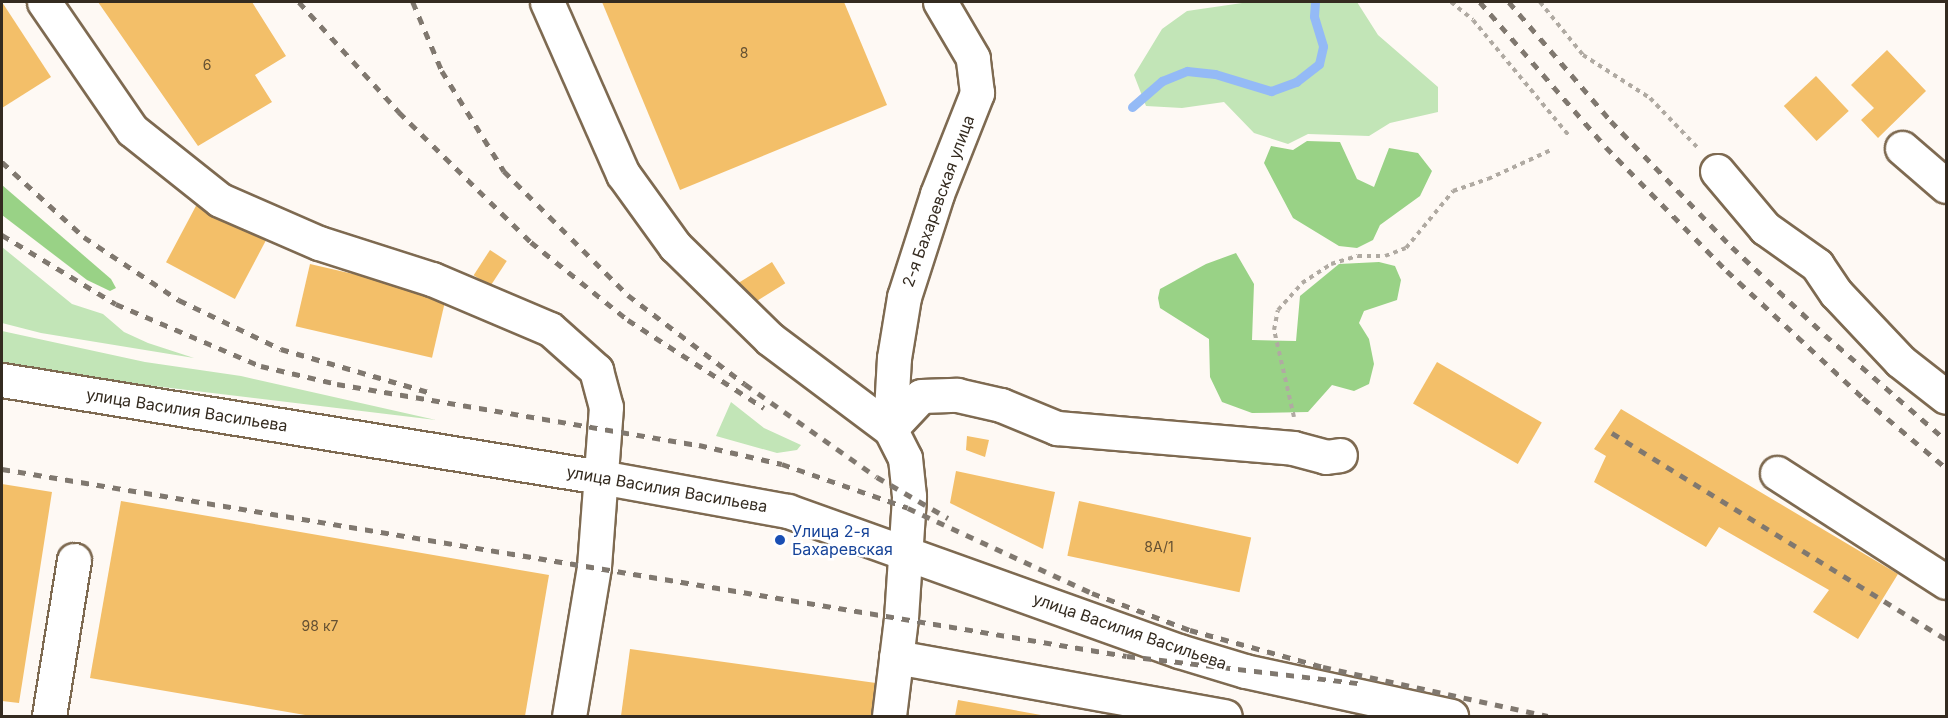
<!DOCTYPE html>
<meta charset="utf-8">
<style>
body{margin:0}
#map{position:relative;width:1948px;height:718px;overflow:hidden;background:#fef9f4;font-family:Inter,sans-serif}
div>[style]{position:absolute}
.green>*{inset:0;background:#c2e5b7}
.forest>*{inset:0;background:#99d286}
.stream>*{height:9px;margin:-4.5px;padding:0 4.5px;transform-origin:4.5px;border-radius:4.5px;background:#94baf6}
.building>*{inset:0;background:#f3bf69;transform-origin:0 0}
.path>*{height:4px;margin-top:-2px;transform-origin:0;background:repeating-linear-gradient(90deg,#b0aaa2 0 4.5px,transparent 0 9px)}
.roads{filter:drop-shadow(2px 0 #7e6a51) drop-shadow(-2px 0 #7e6a51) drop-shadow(0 2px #7e6a51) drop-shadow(0 -2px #7e6a51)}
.minor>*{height:33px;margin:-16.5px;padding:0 16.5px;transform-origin:16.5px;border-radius:16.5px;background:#fff}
.major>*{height:33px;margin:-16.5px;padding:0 16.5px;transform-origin:16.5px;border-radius:16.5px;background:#fff}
.rail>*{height:4.5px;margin-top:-2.25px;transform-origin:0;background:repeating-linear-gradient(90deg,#80786f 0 8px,transparent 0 16px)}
.dots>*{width:16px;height:16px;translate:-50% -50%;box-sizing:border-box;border:3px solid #fff;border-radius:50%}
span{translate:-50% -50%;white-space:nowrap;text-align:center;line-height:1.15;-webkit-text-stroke:5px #fff;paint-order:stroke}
.number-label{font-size:14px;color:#645032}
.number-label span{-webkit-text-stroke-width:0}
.street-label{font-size:16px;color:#342b20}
.transit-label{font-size:16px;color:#164399}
.left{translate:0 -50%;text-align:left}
.frame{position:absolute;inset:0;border:3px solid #342b20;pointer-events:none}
</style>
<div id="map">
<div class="green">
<div style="clip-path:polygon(1249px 2px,1357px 2px,1378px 35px,1438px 87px,1438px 112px,1390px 123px,1369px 136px,1308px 134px,1288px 144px,1254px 133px,1224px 102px,1182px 108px,1146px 106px,1134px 75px,1162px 29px,1187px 11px)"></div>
<div style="clip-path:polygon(2px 247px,72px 304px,103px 314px,124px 332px,148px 343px,194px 358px,41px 333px,2px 323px)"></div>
<div style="clip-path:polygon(2px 331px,145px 362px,241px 376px,436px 420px,129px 383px,2px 363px)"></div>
<div style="clip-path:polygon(731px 402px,764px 428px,801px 445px,797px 450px,777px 453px,716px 436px)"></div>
</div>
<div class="forest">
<div style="clip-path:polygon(1307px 141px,1340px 142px,1357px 179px,1374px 187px,1389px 148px,1418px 153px,1432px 171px,1420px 196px,1380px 225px,1373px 240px,1357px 248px,1339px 246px,1293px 218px,1264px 163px,1271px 146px,1293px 150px)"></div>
<div style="clip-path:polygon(2px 185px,111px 279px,116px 288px,110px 291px,87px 280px,2px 215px)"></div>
<div style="clip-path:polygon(1236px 253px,1254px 284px,1252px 340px,1296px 341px,1300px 296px,1339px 264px,1379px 262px,1395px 266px,1401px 280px,1397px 300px,1364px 311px,1359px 323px,1369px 339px,1374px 364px,1369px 384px,1354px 391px,1332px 385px,1308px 412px,1252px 413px,1222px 402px,1210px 377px,1209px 339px,1160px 308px,1158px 298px,1160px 289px,1206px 264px)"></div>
</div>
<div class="stream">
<div style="left:1132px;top:107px;width:40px;rotate:-41deg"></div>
<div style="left:1162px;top:81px;width:27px;rotate:-22deg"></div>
<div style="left:1187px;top:71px;width:28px;rotate:6deg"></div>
<div style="left:1215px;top:74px;width:59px;rotate:16.9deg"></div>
<div style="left:1271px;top:91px;width:27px;rotate:-20deg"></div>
<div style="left:1296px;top:82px;width:29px;rotate:-38deg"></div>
<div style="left:1319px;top:64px;width:18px;rotate:-77deg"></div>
<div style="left:1323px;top:46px;width:31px;rotate:-107deg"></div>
<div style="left:1314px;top:16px;width:14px;rotate:-86deg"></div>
</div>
<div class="building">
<div style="clip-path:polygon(2px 2px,51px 77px,2px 108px)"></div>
<div style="clip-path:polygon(98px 2px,252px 2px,286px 56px,255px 75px,272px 102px,198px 146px)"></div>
<div style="clip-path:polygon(602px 2px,844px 2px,887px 105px,680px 190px)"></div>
<div style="clip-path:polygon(1887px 50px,1926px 91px,1878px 138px,1861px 120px,1874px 108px,1851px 85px)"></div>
<div style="left:1816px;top:76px;width:48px;height:44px;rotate:47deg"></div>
<div style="left:197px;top:204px;width:78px;height:66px;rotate:28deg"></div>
<div style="left:490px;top:250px;width:20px;height:30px;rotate:33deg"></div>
<div style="left:772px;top:262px;width:25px;height:43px;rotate:58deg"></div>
<div style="left:310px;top:264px;width:140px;height:64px;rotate:13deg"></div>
<div style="left:1437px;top:362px;width:121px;height:48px;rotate:30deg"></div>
<div style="clip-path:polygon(1621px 409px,1898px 574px,1858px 639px,1813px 612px,1829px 590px,1719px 527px,1706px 547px,1594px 482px,1606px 456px,1594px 449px)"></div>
<div style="clip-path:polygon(967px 436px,989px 440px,985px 457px,966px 450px)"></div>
<div style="clip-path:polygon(956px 471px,1055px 492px,1043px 549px,950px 503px)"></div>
<div style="clip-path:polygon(2px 484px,52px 492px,19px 703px,2px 701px)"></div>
<div style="clip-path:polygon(121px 501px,549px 575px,525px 716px,311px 716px,90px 678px)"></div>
<div style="left:1079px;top:501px;width:176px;height:56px;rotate:12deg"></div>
<div style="clip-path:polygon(630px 649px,876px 683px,872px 716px,621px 716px)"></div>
<div style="clip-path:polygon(958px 700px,1041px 715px,1041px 716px,955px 716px)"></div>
</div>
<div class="path">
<div style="left:1451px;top:2px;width:28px;rotate:39deg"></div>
<div style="left:1473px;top:20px;width:152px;rotate:50.3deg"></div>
<div style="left:1540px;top:2px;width:68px;rotate:50.9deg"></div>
<div style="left:1583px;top:55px;width:80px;rotate:32.7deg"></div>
<div style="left:1650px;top:98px;width:68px;rotate:46.2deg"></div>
<div style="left:1294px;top:417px;width:89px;rotate:-102.9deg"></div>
<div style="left:1274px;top:330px;width:20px;rotate:-79deg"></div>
<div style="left:1278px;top:310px;width:36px;rotate:-48deg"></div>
<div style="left:1302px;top:283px;width:35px;rotate:-33deg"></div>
<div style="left:1331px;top:264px;width:28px;rotate:-17deg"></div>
<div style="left:1358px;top:256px;width:27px"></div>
<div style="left:1385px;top:256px;width:22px;rotate:-21deg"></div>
<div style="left:1406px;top:248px;width:74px;rotate:-50.5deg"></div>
<div style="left:1453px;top:191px;width:37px;rotate:-19deg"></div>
<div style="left:1488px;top:179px;width:69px;rotate:-24.7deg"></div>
</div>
<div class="roads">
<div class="minor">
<div style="left:44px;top:2px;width:155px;rotate:55.5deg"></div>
<div style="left:132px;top:130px;width:112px;rotate:38.5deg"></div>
<div style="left:220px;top:200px;width:108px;rotate:23.5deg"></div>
<div style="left:319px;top:243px;width:119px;rotate:17.7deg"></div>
<div style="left:432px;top:279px;width:128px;rotate:23deg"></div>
<div style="left:550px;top:329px;width:62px;rotate:41.7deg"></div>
<div style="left:596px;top:370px;width:38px;rotate:75deg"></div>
<div style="left:606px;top:407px;width:160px;rotate:94.3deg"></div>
<div style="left:594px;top:567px;width:151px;rotate:99.5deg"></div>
<div style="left:547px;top:2px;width:188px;rotate:66.2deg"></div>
<div style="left:623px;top:174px;width:89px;rotate:54.2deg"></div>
<div style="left:675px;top:246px;width:133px;rotate:44.4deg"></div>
<div style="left:770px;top:339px;width:150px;rotate:36.9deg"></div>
<div style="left:1902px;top:148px;width:58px;rotate:40.8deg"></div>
<div style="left:1717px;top:171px;width:75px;rotate:49.9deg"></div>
<div style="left:1765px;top:228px;width:64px;rotate:35.4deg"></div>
<div style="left:1817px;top:265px;width:34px;rotate:56deg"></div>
<div style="left:1836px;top:293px;width:93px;rotate:46.7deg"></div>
<div style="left:1900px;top:361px;width:58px;rotate:38deg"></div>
<div style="left:890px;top:429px;width:45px;rotate:-46.8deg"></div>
<div style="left:921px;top:396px;width:36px;rotate:-2deg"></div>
<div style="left:957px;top:395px;width:45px;rotate:12.8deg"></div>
<div style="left:1001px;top:405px;width:61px;rotate:22.3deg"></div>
<div style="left:1057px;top:428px;width:237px;rotate:4.8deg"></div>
<div style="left:1293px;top:448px;width:34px;rotate:15deg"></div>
<div style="left:1326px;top:457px;width:14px;rotate:-8deg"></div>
<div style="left:1777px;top:473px;width:201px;rotate:32.8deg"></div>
<div style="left:896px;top:657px;width:334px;rotate:10.2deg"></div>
<div style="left:49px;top:716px;width:158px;rotate:-80.9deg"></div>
<div style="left:889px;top:716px;width:99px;rotate:-83deg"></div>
<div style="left:901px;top:618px;width:122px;rotate:-86.2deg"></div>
<div style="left:909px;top:496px;width:38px;rotate:-96deg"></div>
<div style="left:905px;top:458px;width:33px;rotate:-117deg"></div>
<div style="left:890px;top:429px;width:71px;rotate:-86.8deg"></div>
<div style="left:894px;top:358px;width:62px;rotate:-80.7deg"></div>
<div style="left:904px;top:297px;width:108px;rotate:-72.2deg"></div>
<div style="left:937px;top:194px;width:109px;rotate:-68.4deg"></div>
<div style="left:977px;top:93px;width:35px;rotate:-97deg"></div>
<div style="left:973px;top:58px;width:65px;rotate:-120.5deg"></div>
</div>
<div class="major">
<div style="left:2px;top:380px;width:606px;rotate:9.21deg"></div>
<div style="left:600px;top:477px;width:191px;rotate:10.3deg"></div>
<div style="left:788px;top:511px;width:415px;rotate:19.7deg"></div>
<div style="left:1179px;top:651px;width:69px;rotate:16.9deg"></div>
<div style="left:1245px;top:671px;width:211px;rotate:12.3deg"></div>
</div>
</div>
<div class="rail">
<div style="left:299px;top:2px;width:149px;rotate:47.7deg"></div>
<div style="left:399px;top:112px;width:185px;rotate:44.6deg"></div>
<div style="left:531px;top:242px;width:124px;rotate:38.8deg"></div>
<div style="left:628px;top:320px;width:162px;rotate:32.9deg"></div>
<div style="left:413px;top:2px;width:75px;rotate:67.2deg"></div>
<div style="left:442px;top:71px;width:118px;rotate:58.2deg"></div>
<div style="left:504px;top:171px;width:175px;rotate:45deg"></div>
<div style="left:628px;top:295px;width:147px;rotate:37.3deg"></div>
<div style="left:745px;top:384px;width:161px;rotate:35.2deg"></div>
<div style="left:877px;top:477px;width:82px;rotate:30deg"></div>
<div style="left:1480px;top:2px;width:192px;rotate:49deg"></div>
<div style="left:1606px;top:147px;width:173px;rotate:45.7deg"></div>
<div style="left:1727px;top:271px;width:186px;rotate:43deg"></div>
<div style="left:1863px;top:398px;width:109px;rotate:40.1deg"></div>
<div style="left:1509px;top:2px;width:157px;rotate:49.4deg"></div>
<div style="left:1611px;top:121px;width:175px;rotate:46.2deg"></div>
<div style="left:1732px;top:247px;width:128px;rotate:43.4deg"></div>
<div style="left:1825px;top:335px;width:160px;rotate:41deg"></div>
<div style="left:2px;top:162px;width:111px;rotate:42.4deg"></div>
<div style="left:84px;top:237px;width:114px;rotate:33.6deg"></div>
<div style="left:179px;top:300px;width:113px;rotate:25.7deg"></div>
<div style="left:281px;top:349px;width:156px;rotate:16.3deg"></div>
<div style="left:2px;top:235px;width:133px;rotate:31.2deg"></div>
<div style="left:116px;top:304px;width:158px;rotate:23.2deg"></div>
<div style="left:261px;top:366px;width:78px;rotate:13.3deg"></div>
<div style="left:337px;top:384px;width:367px;rotate:9.6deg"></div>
<div style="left:699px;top:445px;width:85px;rotate:12.9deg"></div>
<div style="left:782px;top:464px;width:133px;rotate:19.2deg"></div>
<div style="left:908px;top:508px;width:203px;rotate:24.8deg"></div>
<div style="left:1092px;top:593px;width:105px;rotate:20.7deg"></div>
<div style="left:1190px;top:630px;width:138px;rotate:15.5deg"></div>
<div style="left:1323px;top:667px;width:230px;rotate:12.3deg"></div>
<div style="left:1612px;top:433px;width:392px;rotate:31.7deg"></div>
<div style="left:2px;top:469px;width:1140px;rotate:9.44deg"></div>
<div style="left:1127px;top:656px;width:239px;rotate:6.7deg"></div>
</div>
<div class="dots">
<div style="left:780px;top:540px;background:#1a4fb4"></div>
</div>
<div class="number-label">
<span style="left:744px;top:53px">8</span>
<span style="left:207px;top:65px">6</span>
<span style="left:1159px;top:547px">8А/1</span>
<span style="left:320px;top:626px">98 к7</span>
</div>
<div class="street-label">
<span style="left:938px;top:201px;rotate:-70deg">2-я Бахаревская улица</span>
<span style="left:187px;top:410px;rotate:9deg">улица Василия Васильева</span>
<span style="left:667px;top:489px;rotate:10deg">улица Василия Васильева</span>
<span style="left:1130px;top:631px;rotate:19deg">улица Василия Васильева</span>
</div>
<div class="transit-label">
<span class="left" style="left:792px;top:540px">Улица 2-я<br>Бахаревская</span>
</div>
<div class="frame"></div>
</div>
